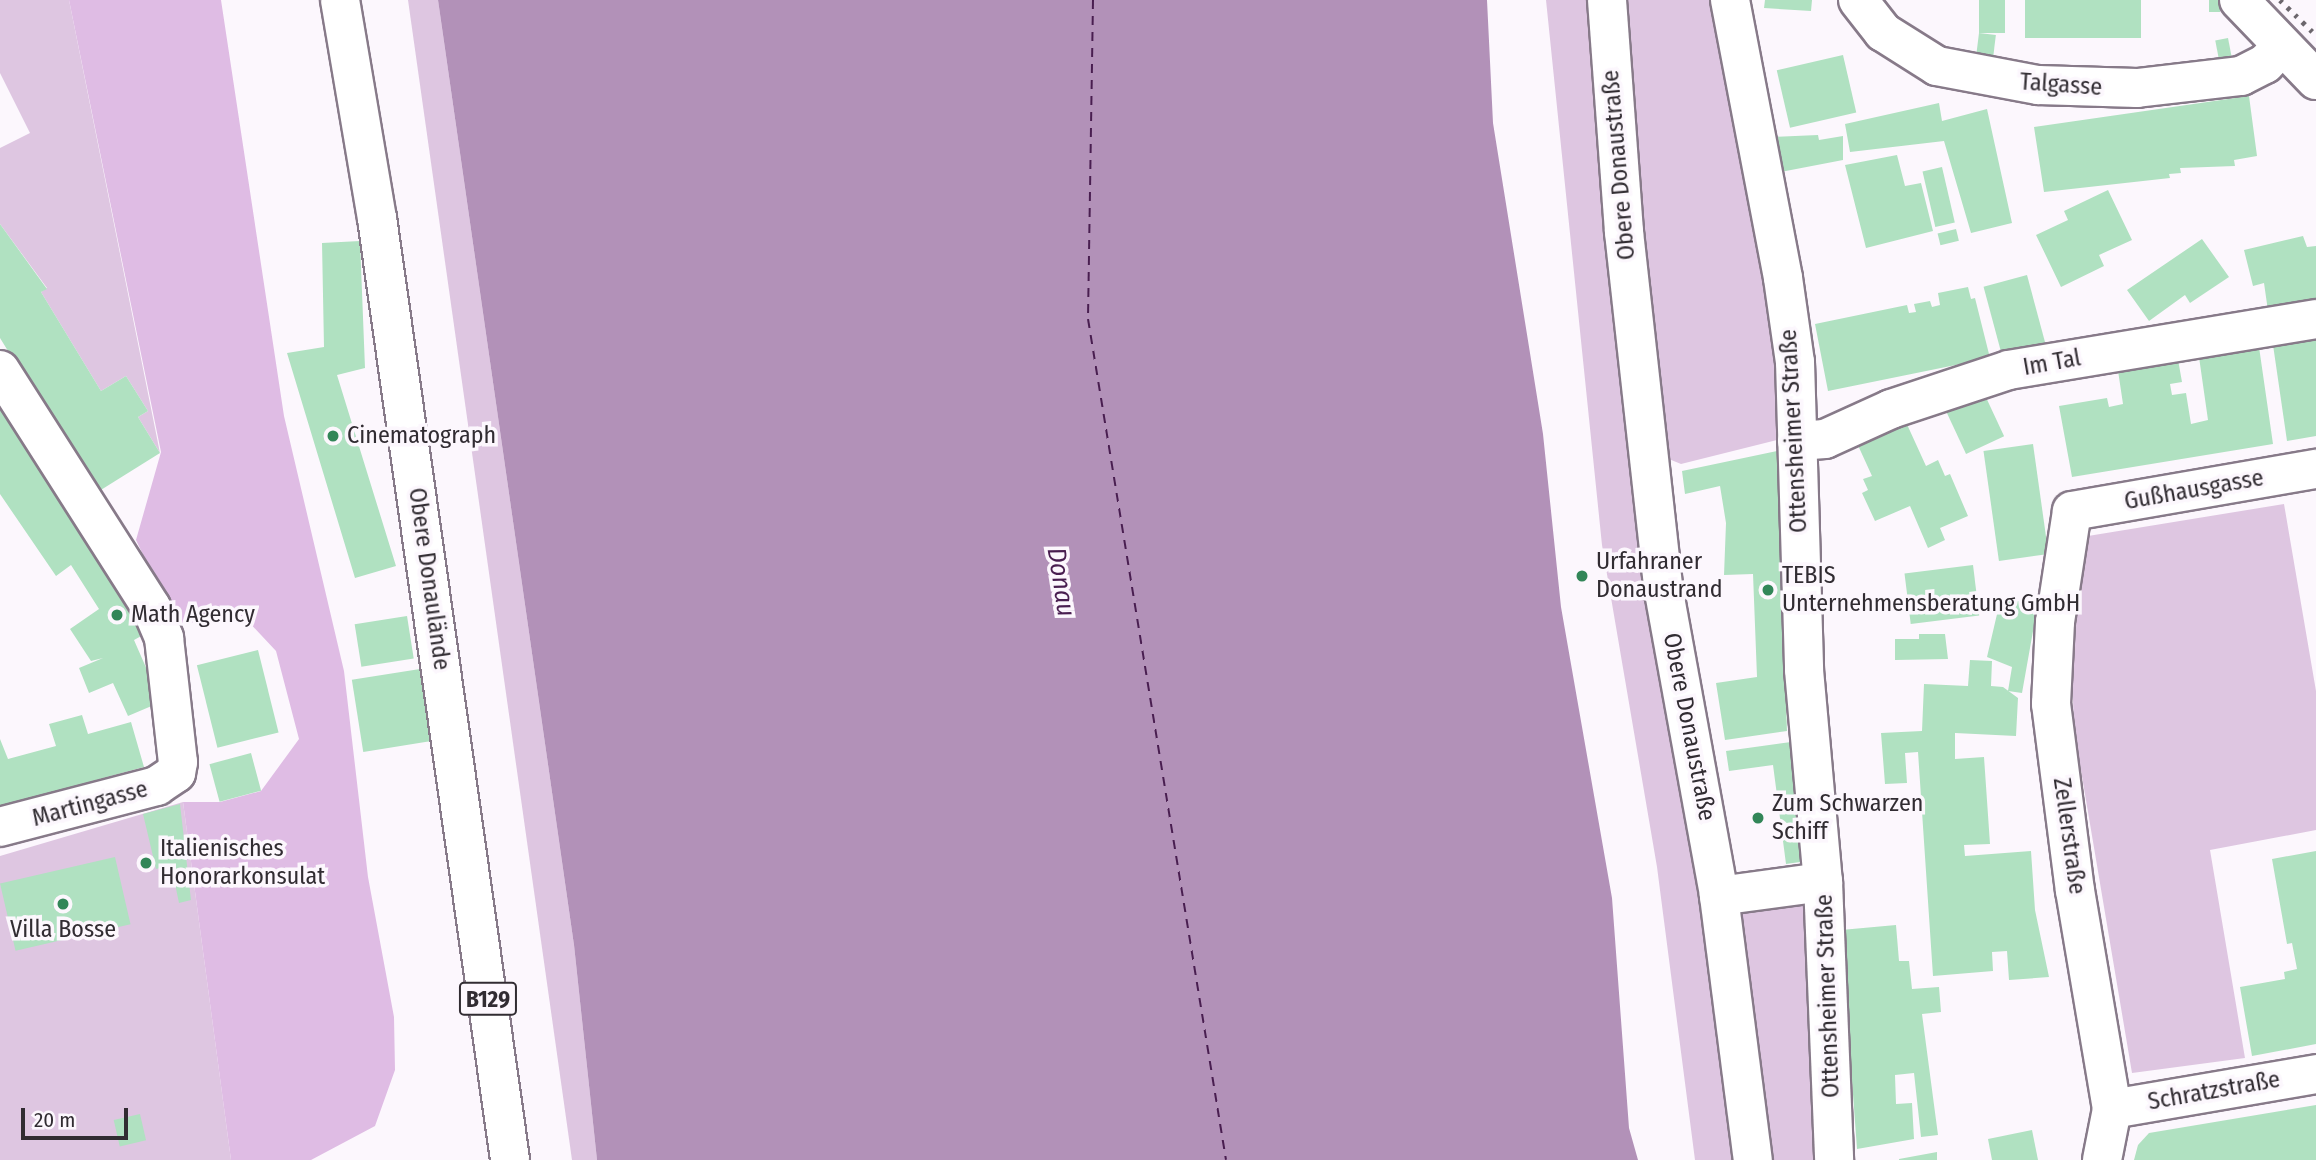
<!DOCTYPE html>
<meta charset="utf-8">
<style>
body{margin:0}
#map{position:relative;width:2316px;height:1160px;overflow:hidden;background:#fcf7fd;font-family:"Fira Sans Condensed",sans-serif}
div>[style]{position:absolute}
.green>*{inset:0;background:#dec6e1}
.forest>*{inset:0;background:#dfbce4}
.water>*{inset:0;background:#b291b8}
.ferry>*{height:2px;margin-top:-1px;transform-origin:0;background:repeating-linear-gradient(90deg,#491e50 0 9px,transparent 0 16px)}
.building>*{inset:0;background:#b0e1c1;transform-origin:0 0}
.roads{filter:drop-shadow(2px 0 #877a89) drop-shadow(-2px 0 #877a89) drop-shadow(0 2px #877a89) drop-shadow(0 -2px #877a89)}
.minor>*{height:38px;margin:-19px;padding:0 19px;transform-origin:19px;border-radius:19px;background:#fff}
.major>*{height:38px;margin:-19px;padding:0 19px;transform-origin:19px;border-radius:19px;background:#fff}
.rail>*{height:5px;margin-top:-2.5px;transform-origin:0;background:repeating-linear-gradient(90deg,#6b666c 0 3.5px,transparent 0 10.5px)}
.dots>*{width:19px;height:19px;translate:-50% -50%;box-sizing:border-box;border:4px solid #fcf7fd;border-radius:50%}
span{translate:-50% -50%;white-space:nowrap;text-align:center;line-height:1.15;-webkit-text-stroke:7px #fcf7fd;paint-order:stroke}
.shield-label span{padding:2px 5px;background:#fcf7fd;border:2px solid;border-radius:5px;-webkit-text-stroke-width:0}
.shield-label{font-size:23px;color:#312c32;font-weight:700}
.street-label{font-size:24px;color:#312c32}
.poi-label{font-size:24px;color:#312c32}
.left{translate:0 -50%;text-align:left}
.water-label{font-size:26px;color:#491e50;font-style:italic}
.scale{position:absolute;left:21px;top:1108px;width:107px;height:32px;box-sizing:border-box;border:4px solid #312c32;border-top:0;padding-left:9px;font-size:21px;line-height:24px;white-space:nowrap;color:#312c32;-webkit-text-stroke:5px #fcf7fd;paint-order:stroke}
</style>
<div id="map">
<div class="green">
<div style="clip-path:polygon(0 0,69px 0,160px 453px,138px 417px,148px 411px,126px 376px,101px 391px,41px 292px,47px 288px,0 224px,0 148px,30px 133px,0 73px)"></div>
<div style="clip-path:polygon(408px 0,438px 0,574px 945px,597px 1160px,572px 1160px)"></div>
<div style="clip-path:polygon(1546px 0,1589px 0,1633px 491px,1650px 623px,1697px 873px,1733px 1160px,1695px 1160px,1657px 867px,1602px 545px)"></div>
<div style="clip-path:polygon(1618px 0,1717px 0,1766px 260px,1785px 438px,1681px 464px,1664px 457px)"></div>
<div style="clip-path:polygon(2284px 504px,2316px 691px,2316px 830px,2210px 850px,2245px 1058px,2132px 1073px,2074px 729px,2071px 642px,2088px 536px)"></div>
<div style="clip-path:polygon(183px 802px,231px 1160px,0 1160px,0 856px)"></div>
<div style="clip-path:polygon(1810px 866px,1848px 1160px,1744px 1160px,1731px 873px)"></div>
</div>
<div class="forest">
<div style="clip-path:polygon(69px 0,221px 0,284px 416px,344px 671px,368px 877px,394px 1017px,395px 1070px,375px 1126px,311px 1160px,231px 1160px,183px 802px,220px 802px,261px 791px,299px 739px,276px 651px,245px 618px,176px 624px,136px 540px,161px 452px)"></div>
</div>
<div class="water">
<div style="clip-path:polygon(438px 0,1487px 0,1493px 123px,1543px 434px,1561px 607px,1612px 898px,1629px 1128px,1638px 1160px,597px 1160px,574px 945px)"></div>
</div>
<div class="ferry">
<div style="left:1093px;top:0;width:319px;rotate:90.9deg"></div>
<div style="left:1088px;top:319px;width:852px;rotate:80.68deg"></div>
</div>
<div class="building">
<div style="clip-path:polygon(1765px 0,1812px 0,1811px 11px,1764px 8px)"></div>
<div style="left:1979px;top:0;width:26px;height:33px"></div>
<div style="left:2025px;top:0;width:116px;height:38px"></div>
<div style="left:2209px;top:0;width:11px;height:12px"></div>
<div style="left:1979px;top:33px;width:17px;height:24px;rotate:7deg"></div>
<div style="left:2228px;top:38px;width:20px;height:13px;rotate:79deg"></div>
<div style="left:1843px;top:55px;width:59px;height:68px;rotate:77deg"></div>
<div style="clip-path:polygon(2249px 96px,2257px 156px,2234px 160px,2235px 166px,2180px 168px,2181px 173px,2169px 174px,2170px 178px,2044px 192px,2034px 127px)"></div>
<div style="clip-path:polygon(1939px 103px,1942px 121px,1987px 109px,2012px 223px,1971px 233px,1944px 141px,1850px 152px,1845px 124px)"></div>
<div style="clip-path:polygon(1818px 135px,1819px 140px,1843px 136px,1843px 160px,1776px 173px,1769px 137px)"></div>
<div style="clip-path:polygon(1897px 155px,1905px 186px,1921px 183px,1933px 231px,1866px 248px,1845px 165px)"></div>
<div style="left:1942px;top:167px;width:57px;height:20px;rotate:77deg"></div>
<div style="clip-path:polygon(2108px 190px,2132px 240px,2099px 255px,2104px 266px,2061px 287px,2036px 235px,2068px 220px,2064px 211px)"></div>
<div style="clip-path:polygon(0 224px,47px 289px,41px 292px,101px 391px,126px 376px,148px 411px,138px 417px,160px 453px,96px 493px,0 338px)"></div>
<div style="left:1956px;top:229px;width:12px;height:19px;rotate:76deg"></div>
<div style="clip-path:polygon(2303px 236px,2307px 247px,2316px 246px,2316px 303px,2268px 311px,2264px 283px,2253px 286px,2244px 250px)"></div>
<div style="clip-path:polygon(2202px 239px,2229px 277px,2190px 303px,2185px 295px,2149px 321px,2127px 290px)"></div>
<div style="clip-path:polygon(360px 241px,365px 368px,337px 375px,396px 566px,355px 578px,287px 353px,324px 347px,322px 243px)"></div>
<div style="left:2027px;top:275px;width:70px;height:45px;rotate:75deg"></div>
<div style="clip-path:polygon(1968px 287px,1971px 299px,1975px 298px,1990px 358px,1828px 391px,1815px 324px,1907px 305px,1909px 313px,1916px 312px,1914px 304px,1930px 301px,1932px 307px,1940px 305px,1938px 293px)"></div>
<div style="clip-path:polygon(2316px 331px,2316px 436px,2287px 441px,2272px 338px)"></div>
<div style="clip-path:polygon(2258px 340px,2273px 444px,2072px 477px,2059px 406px,2107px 398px,2109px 407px,2123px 404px,2117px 364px,2177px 354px,2182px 382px,2170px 384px,2172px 395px,2186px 393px,2191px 424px,2208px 420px,2198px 350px)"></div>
<div style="clip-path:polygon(0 391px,154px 629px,134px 640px,161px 702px,128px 716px,113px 683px,89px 693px,79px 668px,103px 658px,91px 661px,70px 629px,99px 609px,71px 565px,56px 576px,0 494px)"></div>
<div style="left:1983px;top:391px;width:50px;height:42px;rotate:65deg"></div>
<div style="clip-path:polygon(1905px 420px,1926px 466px,1938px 460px,1945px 476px,1950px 474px,1968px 516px,1940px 528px,1945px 540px,1928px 548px,1910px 506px,1875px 521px,1862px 493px,1868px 490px,1863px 479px,1872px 476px,1856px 441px)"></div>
<div style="left:2033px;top:444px;width:111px;height:50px;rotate:82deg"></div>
<div style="clip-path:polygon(1777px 451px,1787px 731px,1725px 740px,1716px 683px,1757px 677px,1753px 574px,1724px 575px,1726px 523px,1720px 486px,1685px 494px,1682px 471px)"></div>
<div style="left:1973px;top:565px;width:51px;height:69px;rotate:83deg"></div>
<div style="clip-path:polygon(2001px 597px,2038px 603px,2022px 693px,2008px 691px,2012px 667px,1987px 657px)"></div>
<div style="left:407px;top:616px;width:43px;height:53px;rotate:81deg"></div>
<div style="clip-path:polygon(1919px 634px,1945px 634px,1948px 659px,1895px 660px,1895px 639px,1919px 639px)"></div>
<div style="left:258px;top:650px;width:85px;height:63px;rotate:76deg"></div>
<div style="clip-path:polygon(1970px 660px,1992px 661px,1991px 686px,2003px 687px,2018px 698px,2016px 736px,1955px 733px,1955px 759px,1984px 757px,1990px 844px,1964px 845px,1965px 856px,2031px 851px,2035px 910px,2049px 977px,2009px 980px,2007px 951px,1992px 952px,1993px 971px,1933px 976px,1918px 752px,1905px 753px,1907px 783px,1885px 784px,1881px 733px,1922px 731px,1924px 684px,1968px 686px)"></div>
<div style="left:420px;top:669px;width:73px;height:69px;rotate:81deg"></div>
<div style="clip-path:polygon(82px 715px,88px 734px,131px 722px,144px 767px,0 806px,0 739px,8px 759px,56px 746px,49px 724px)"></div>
<div style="clip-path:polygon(1791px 742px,1807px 861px,1786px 864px,1773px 765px,1729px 771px,1726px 751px)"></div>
<div style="left:251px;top:753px;width:39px;height:43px;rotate:75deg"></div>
<div style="clip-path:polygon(180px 804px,191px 900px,179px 903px,171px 865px,156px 869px,143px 814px)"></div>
<div style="clip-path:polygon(2316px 851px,2316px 1044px,2252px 1056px,2240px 987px,2285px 979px,2284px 972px,2297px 969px,2292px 943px,2287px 944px,2272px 859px)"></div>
<div style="left:115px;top:857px;width:69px;height:118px;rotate:77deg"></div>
<div style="clip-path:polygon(1896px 925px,1899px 961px,1909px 961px,1912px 989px,1939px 987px,1941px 1012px,1922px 1014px,1938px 1135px,1921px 1137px,1914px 1073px,1895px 1075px,1896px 1104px,1912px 1103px,1914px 1139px,1857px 1149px,1841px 930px)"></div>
<div style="clip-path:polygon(2316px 1105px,2316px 1160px,2134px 1160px,2138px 1145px,2149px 1133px)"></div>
<div style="left:140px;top:1114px;width:27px;height:27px;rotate:77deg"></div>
<div style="clip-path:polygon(2032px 1130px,2038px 1160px,1992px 1160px,1988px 1139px)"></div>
<div style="clip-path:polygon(1937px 1152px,1937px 1160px,1899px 1160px,1899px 1159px)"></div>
</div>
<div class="roads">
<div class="minor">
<div style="left:1607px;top:0;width:233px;rotate:85.8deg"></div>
<div style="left:1624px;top:232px;width:362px;rotate:83.7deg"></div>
<div style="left:1664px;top:592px;width:309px;rotate:79.7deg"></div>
<div style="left:1719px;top:896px;width:266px;rotate:82.7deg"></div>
<div style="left:1730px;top:0;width:283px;rotate:79.2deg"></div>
<div style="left:1783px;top:278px;width:85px;rotate:81.9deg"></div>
<div style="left:1795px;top:362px;width:308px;rotate:88.3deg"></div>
<div style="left:1804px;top:670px;width:213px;rotate:84.9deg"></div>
<div style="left:1823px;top:882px;width:278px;rotate:87.7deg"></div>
<div style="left:1858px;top:0;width:41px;rotate:52deg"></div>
<div style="left:1883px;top:32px;width:64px;rotate:32.2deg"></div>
<div style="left:1937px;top:66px;width:103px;rotate:10.7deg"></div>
<div style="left:2038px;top:85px;width:99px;rotate:1.7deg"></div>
<div style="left:2137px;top:88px;width:105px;rotate:-6.6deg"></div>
<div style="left:2241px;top:76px;width:27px;rotate:-27deg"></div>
<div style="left:2265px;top:64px;width:23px;rotate:-47deg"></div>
<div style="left:2239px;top:0;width:111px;rotate:46.1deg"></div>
<div style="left:0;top:370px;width:281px;rotate:57.5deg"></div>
<div style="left:151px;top:607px;width:34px;rotate:67deg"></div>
<div style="left:164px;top:638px;width:125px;rotate:83.6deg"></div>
<div style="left:178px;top:762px;width:11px;rotate:100deg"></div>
<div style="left:176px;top:773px;width:23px;rotate:146deg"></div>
<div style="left:157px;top:786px;width:162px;rotate:165.4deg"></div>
<div style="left:1797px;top:441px;width:28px;rotate:-4deg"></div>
<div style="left:1825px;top:439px;width:72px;rotate:-24.4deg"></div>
<div style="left:1891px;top:409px;width:124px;rotate:-18.3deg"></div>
<div style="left:2009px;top:370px;width:311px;rotate:-9.4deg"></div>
<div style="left:1719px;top:896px;width:105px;rotate:-7.7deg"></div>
<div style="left:2112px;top:1109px;width:207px;rotate:-9.7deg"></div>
<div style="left:2102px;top:1160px;width:52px;rotate:-78.9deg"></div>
<div style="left:2112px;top:1109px;width:221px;rotate:-99.6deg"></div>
<div style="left:2075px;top:891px;width:189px;rotate:-97.3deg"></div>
<div style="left:2051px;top:704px;width:82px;rotate:-87.2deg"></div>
<div style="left:2055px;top:622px;width:112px;rotate:-81.3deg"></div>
<div style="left:2072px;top:511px;width:248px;rotate:-9.8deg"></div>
</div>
<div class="major">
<div style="left:340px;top:0;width:221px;rotate:80.4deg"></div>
<div style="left:377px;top:218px;width:951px;rotate:81.96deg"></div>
</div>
</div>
<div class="rail">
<div style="left:2280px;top:0;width:50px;rotate:44.2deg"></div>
</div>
<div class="dots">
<div style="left:333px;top:436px;background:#328658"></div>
<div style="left:1582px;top:576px;background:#328658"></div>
<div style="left:1768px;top:590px;background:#328658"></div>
<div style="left:117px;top:615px;background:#328658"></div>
<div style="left:1758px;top:818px;background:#328658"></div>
<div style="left:146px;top:863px;background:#328658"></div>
<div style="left:63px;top:904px;background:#328658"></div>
</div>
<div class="shield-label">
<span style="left:488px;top:999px">B129</span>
</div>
<div class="street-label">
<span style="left:2061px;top:85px;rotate:4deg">Talgasse</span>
<span style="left:1619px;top:165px;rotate:-95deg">Obere Donaustraße</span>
<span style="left:2052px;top:363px;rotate:-10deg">Im Tal</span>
<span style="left:1794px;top:431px;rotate:-93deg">Ottensheimer Straße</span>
<span style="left:2194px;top:490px;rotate:-10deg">Gußhausgasse</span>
<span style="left:429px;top:579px;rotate:82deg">Obere Donaulände</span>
<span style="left:1689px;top:727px;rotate:79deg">Obere Donaustraße</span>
<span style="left:90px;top:804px;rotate:-15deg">Martingasse</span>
<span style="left:2069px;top:836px;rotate:82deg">Zellerstraße</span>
<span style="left:1828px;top:996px;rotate:-92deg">Ottensheimer Straße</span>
<span style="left:2214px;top:1091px;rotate:-10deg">Schratzstraße</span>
</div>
<div class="poi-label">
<span class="left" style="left:347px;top:436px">Cinematograph</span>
<span class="left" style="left:1596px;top:576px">Urfahraner<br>Donaustrand</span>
<span class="left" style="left:1782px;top:590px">TEBIS<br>Unternehmensberatung GmbH</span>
<span class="left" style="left:131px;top:615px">Math Agency</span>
<span class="left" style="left:1772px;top:818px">Zum Schwarzen<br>Schiff</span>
<span class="left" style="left:160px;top:863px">Italienisches<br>Honorarkonsulat</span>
<span style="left:63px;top:930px">Villa Bosse</span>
</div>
<div class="water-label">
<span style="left:1061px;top:582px;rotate:81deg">Donau</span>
</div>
<div class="scale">20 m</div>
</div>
